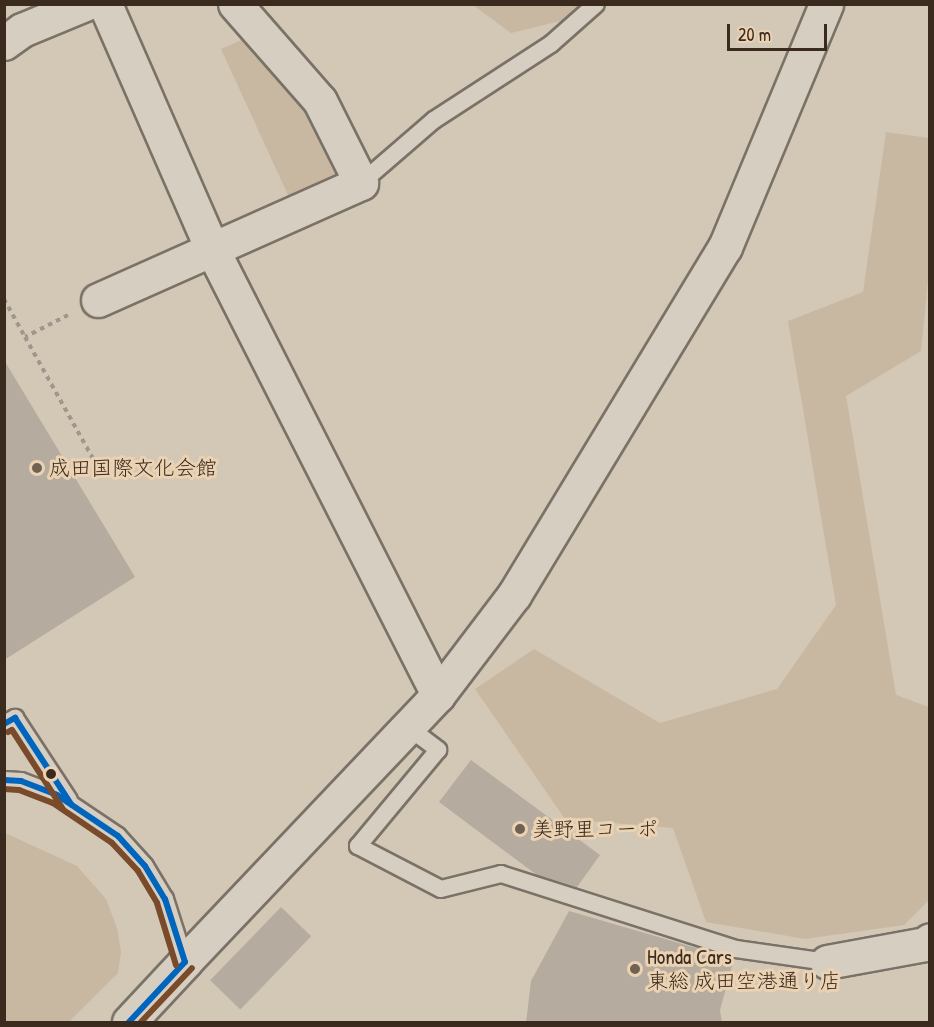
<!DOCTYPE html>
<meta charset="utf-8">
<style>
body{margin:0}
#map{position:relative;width:934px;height:1027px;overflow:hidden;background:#d3c7b6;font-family:"Patrick Hand","Klee One",sans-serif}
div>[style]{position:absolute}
.green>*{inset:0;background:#c9b8a1}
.building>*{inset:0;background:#b5ac9f;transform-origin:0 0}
.path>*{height:4px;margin-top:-2px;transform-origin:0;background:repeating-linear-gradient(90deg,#9e978d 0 4.5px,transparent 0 9px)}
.roads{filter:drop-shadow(2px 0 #7a7267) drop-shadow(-2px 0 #7a7267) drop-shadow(0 2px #7a7267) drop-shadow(0 -2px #7a7267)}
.lane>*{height:16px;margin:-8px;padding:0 8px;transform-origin:8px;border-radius:8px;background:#d7cec2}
.street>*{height:33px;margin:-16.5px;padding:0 16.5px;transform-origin:16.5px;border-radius:16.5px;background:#d7cec2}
.secondary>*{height:33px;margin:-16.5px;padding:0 16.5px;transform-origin:16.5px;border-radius:16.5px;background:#d7cec2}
.bus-1>*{height:6px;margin:-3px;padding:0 3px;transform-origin:3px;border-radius:3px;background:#0065bd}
.bus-2>*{height:6px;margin:-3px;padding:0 3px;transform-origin:3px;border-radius:3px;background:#7a4b2a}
.dots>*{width:16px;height:16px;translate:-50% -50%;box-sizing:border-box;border:3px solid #ead2b2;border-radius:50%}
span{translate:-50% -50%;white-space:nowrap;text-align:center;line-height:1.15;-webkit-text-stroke:6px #ead2b2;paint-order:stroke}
.poi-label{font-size:21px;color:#3b2a1e}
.left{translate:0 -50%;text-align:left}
.frame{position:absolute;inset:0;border:6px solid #3b2a1e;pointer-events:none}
.scale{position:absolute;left:727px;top:24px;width:100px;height:27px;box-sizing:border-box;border:3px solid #3b2a1e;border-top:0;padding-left:8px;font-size:18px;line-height:21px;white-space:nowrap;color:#3b2a1e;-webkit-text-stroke:4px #ead2b2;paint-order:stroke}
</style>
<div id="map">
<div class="green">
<div style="clip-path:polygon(473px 5px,586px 5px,573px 18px,511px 33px)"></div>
<div style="clip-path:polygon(246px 38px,305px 99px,343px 183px,293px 206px,221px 49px)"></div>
<div style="clip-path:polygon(886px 132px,929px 138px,930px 260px,921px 351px,846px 396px,896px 695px,929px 707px,929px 900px,904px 925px,805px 939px,706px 922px,673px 828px,565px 819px,475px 689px,534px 649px,660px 723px,777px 689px,836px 605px,788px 321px,863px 292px)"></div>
<div style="clip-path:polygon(5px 833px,77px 866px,106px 899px,117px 928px,121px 952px,118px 973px,69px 1022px,5px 1022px)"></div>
</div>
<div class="building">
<div style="clip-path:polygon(4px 360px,135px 577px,4px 660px)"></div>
<div style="clip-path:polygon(471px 760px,600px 855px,577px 887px,537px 875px,439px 802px)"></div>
<div style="left:281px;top:907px;width:42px;height:102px;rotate:44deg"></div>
<div style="clip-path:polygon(569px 911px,734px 959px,720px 1010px,722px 1023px,526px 1023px,531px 981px)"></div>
</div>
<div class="path">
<div style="left:4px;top:299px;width:43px;rotate:61.1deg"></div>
<div style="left:68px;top:315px;width:48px;rotate:152.9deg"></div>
<div style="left:25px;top:337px;width:143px;rotate:60.8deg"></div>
</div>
<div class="roads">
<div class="lane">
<div style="left:361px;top:183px;width:96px;rotate:-40.8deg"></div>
<div style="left:434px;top:120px;width:140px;rotate:-33deg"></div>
<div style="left:551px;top:44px;width:60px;rotate:-41.6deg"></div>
<div style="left:4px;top:724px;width:13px;rotate:-29deg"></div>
<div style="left:15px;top:718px;width:98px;rotate:56.6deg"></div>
<div style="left:408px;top:727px;width:38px;rotate:37deg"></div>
<div style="left:438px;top:750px;width:125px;rotate:129.8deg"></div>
<div style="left:358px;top:846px;width:93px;rotate:27.4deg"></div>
<div style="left:441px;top:889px;width:62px;rotate:-14deg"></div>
<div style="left:501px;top:874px;width:247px;rotate:17.7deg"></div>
<div style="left:736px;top:949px;width:92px;rotate:8.1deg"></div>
<div style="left:4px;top:780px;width:17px;rotate:3deg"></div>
<div style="left:21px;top:781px;width:39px;rotate:21deg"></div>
<div style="left:57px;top:795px;width:73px;rotate:33.9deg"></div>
<div style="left:118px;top:836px;width:40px;rotate:48deg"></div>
<div style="left:145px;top:866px;width:39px;rotate:59deg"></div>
<div style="left:165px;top:899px;width:66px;rotate:72.4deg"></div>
</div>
<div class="street">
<div style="left:105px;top:4px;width:267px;rotate:66.4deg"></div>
<div style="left:212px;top:249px;width:500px;rotate:63.1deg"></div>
<div style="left:438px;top:695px;width:368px;rotate:133.5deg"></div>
<div style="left:4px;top:43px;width:22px;rotate:-36deg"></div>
<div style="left:22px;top:30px;width:68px;rotate:-22.4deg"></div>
<div style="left:98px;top:300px;width:288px;rotate:-24deg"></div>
<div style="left:361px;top:183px;width:92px;rotate:-116.6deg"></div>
<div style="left:320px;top:101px;width:129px;rotate:-131.2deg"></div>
<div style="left:438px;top:695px;width:126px;rotate:-52.8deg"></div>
<div style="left:514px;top:595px;width:407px;rotate:-58.8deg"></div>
<div style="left:725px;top:247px;width:263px;rotate:-67.4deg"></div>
<div style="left:827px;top:962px;width:100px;rotate:-10.4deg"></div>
<div style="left:925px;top:944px;width:6px;rotate:-39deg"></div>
</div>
<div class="secondary">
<div style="left:129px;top:1022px;width:82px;rotate:-47deg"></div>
</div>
</div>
<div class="bus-1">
<div style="left:4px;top:724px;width:13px;rotate:-29deg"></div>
<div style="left:15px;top:718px;width:103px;rotate:56.9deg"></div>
<div style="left:4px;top:780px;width:17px;rotate:3deg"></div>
<div style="left:21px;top:781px;width:39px;rotate:21deg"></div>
<div style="left:57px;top:795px;width:73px;rotate:33.9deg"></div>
<div style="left:118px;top:836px;width:40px;rotate:48deg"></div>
<div style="left:145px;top:866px;width:39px;rotate:59deg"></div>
<div style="left:165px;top:899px;width:66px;rotate:72.4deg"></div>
<div style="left:129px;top:1022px;width:82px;rotate:-47deg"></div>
</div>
<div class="bus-2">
<div style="left:8px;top:732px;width:4px;rotate:-27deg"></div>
<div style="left:12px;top:730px;width:94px;rotate:57.2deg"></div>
<div style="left:4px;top:789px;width:15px;rotate:4deg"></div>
<div style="left:19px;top:790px;width:36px;rotate:21deg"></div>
<div style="left:53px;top:803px;width:71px;rotate:34.1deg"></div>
<div style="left:112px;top:843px;width:38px;rotate:47deg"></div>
<div style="left:138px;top:871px;width:37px;rotate:59deg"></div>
<div style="left:157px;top:903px;width:65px;rotate:73deg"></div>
<div style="left:141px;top:1022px;width:74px;rotate:-46.6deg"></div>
</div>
<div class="dots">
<div style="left:37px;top:468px;background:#706153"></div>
<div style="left:51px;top:774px;background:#3b2a1e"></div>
<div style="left:520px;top:829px;background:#706153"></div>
<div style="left:635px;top:969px;background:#706153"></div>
</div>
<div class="poi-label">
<span class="left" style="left:49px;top:468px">成田国際文化会館</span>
<span class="left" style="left:532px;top:829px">美野里コーポ</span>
<span class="left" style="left:647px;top:969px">Honda Cars<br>東総 成田空港通り店</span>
</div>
<div class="frame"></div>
<div class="scale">20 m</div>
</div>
